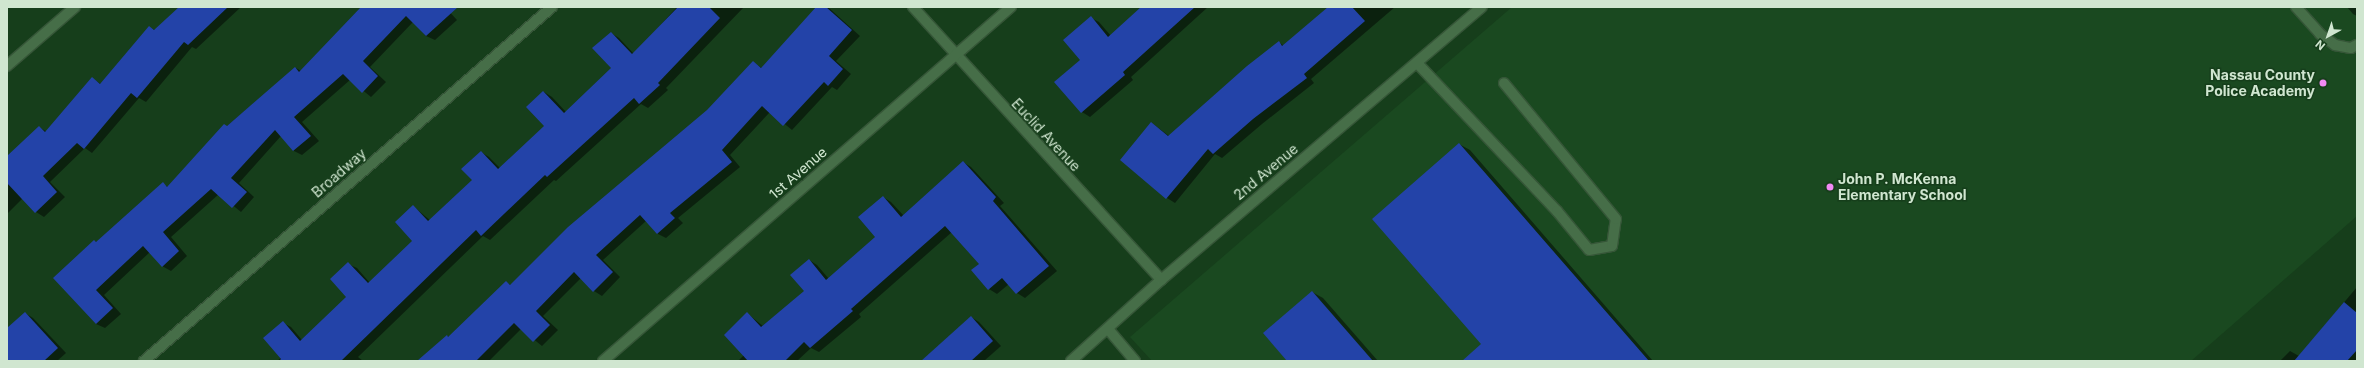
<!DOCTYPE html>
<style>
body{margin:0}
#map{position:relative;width:2364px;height:368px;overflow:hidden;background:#163e1b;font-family:Inter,sans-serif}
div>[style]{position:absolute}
.built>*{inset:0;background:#1a4920}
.shadow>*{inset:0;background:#0007}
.building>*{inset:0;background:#2343a8}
.roads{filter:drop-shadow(1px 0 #365638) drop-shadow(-1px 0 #365638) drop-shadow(0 1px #365638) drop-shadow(0 -1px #365638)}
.lane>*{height:10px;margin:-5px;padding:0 5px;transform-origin:5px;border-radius:5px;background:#466e48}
.street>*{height:10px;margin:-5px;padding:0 5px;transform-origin:5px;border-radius:5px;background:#466e48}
.dots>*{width:11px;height:11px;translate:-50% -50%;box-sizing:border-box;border:2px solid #163e1b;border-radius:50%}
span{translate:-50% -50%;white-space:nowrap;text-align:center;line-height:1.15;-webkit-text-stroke:3px #163e1b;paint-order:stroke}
.poi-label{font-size:14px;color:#d0e6d0;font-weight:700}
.right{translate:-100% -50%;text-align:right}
.left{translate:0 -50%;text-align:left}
.street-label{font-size:14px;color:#d0e6d0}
.frame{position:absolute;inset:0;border:8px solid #d0e6d0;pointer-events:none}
.north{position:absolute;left:2308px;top:16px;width:40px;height:40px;-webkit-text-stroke:3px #163e1b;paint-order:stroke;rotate:220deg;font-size:11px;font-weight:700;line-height:16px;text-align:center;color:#d0e6d0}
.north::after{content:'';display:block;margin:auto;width:14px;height:18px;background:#d0e6d0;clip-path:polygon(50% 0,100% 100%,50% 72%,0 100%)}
</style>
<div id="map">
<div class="built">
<div style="clip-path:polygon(1512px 7px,2357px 7px,2357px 216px,2191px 361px,1152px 361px,1130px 337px)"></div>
</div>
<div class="shadow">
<div style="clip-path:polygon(180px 7px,241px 7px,196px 49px,192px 47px,146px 102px,139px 98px,92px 153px,85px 148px,50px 182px,65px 197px,44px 217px,36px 212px,23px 198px,7px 214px,7px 158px,39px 127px,47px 132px,92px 78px,101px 84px,149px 27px,155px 30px)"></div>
<div style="clip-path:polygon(367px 7px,445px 7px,457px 20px,435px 40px,426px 36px,413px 22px,370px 67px,386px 82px,371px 97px,350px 80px,302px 122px,319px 141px,302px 155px,294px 151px,281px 136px,239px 183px,254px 197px,241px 212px,219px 194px,171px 237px,187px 256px,171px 271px,162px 266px,150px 252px,104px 295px,121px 314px,105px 328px,96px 324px,94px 241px,97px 242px,163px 184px,168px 187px,227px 126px,296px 68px,301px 71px)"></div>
<div style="clip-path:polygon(677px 7px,744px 7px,666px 88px,668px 90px,648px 108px,641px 104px,556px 181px,554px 180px,490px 240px,483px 236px,358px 357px,363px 361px,277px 361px,282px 357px,283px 323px,291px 327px,302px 340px,348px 297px,348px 264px,357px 268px,370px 283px,414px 241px,413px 206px,431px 221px,474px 180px,481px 152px,489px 157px,500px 168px,545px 126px,544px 92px,552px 97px,566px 112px,613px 68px,611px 33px,619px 38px,634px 54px)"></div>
<div style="clip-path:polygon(818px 7px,829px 8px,860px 36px,836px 61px,851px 74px,837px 90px,832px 87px,792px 130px,770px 112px,730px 155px,740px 167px,678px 218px,683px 223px,666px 238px,658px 234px,646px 221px,603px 260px,620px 277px,602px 296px,594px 291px,581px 278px,543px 316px,558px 330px,542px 346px,521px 329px,489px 361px,419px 361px,447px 336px,449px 337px,506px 282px,511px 285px,708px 110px,753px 62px,762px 68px)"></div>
<div style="clip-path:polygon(1143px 7px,1208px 7px,1131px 77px,1133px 80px,1090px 117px,1082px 112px,1055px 82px,1081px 60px,1091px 18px,1099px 22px,1111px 36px)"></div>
<div style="clip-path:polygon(1330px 7px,1395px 7px,1311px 79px,1314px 83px,1262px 124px,1222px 158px,1215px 154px,1175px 203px,1167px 198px,1152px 123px,1169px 136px,1279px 42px,1284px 46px)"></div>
<div style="clip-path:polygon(2347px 7px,2357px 7px,2357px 16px,2353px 14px)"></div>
<div style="clip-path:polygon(1459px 144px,1470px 150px,1653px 361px,1463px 361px,1482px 345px)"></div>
<div style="clip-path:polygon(963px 162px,971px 167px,1004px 203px,1000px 206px,1057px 271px,1025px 298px,1017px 293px,1009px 284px,997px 294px,989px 289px,981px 264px,952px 232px,859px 314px,861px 317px,819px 352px,811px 348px,797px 361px,738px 361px,744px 355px,748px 314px,763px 326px,805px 291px,809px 260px,817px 265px,829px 279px,877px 237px,883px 197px,891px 202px,904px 216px)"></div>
<div style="clip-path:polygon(2357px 287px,2357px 361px,2280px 361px,2290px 351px,2299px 356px)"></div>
<div style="clip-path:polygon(1312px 292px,1323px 298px,1378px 361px,1289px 361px)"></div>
<div style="clip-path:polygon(25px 313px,33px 318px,66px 353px,57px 361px,7px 361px,7px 330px)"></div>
<div style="clip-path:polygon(971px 317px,979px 322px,1001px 346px,984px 361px,923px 361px)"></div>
</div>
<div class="building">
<div style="clip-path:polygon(179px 7px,228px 7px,188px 45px,184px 42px,137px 98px,131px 93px,84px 149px,77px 143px,43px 176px,57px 192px,35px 213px,7px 183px,7px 156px,39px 126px,45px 132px,92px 77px,100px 84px,149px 26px,154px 30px)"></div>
<div style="clip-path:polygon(361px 7px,458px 7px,426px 36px,406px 16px,363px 61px,378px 76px,362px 93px,343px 74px,294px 117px,311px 136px,293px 151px,275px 130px,231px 178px,247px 192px,232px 208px,211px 189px,163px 232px,179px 251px,162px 267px,143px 246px,96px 290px,113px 308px,96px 324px,53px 278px,94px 240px,96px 242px,163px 182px,167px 187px,224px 124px,227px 126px,295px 67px,299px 72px)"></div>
<div style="clip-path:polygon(678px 7px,709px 7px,720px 18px,658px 83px,660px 85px,639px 104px,634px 98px,547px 177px,545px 175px,481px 236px,476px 230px,341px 361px,279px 361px,281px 359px,263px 338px,283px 321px,300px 341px,346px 297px,330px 279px,348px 262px,368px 283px,412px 241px,395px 222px,413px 205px,428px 221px,472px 180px,461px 169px,481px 151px,498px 169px,544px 126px,526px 107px,543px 91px,564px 113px,611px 68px,592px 48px,611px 32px,632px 54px)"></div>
<div style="clip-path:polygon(816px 7px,826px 7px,852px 30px,829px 56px,843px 69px,828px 86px,824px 82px,783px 126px,762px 106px,722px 150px,732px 162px,670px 213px,675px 218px,657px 234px,640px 215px,596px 255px,613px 272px,593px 292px,574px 272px,536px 311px,550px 325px,533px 342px,514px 323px,476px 361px,417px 361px,447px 335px,448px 337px,506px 281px,510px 285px,568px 227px,707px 110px,753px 61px,761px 68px)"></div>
<div style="clip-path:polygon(1141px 7px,1195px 7px,1123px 72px,1125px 75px,1081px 113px,1054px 82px,1080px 60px,1063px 40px,1091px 16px,1108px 37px)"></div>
<div style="clip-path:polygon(1328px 7px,1352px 7px,1365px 21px,1304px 74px,1307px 78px,1253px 119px,1213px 154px,1208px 149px,1166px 199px,1120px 160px,1151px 122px,1168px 136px,1247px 66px,1279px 41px,1282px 46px)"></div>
<div style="clip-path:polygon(1459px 143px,1649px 361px,1462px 361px,1481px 344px,1372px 219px)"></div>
<div style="clip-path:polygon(963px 161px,996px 197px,993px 201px,1049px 266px,1016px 294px,1002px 278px,988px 290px,971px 270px,979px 264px,945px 226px,851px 309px,853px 311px,810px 348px,804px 342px,785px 361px,748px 361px,724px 335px,747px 312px,761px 327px,804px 291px,790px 275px,809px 259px,826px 280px,875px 237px,858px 217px,883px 196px,901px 217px)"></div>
<div style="clip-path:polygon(1312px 291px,1373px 361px,1287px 361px,1263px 333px)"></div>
<div style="clip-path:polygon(2344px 302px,2357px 313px,2357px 350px,2347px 361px,2294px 361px)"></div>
<div style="clip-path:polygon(25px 312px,58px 348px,44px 361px,7px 361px,7px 328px)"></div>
<div style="clip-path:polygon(971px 316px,993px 341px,971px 361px,921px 361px)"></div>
</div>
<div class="roads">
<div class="lane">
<div style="left:2296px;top:7px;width:36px;rotate:48deg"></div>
<div style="left:2320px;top:34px;width:19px;rotate:36deg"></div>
<div style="left:2335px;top:45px;width:16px;rotate:11deg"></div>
<div style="left:2351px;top:48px;width:7px;rotate:-27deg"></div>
<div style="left:1417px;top:63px;width:204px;rotate:46.6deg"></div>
<div style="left:1557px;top:211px;width:50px;rotate:50.6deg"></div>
<div style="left:1589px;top:250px;width:23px;rotate:-10deg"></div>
<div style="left:1612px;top:246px;width:27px;rotate:-82deg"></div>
<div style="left:1616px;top:219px;width:176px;rotate:-129.5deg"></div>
</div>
<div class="street">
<div style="left:913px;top:7px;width:369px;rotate:47.7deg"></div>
<div style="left:7px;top:66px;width:90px;rotate:-40.9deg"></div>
<div style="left:1108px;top:329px;width:42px;rotate:49.8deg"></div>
<div style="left:144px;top:361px;width:540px;rotate:-40.95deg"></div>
<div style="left:603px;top:361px;width:540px;rotate:-40.95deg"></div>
<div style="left:1071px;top:361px;width:121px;rotate:-42deg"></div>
<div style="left:1161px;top:280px;width:421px;rotate:-40.4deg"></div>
</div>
</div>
<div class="dots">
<div style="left:2323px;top:83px;background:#f18af4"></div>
<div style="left:1830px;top:187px;background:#f18af4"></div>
</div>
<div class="poi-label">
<span class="right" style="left:2315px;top:83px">Nassau County<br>Police Academy</span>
<span class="left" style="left:1838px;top:187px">John P. McKenna<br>Elementary School</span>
</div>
<div class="street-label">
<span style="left:1046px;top:135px;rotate:47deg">Euclid Avenue</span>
<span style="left:1266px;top:172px;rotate:-40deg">2nd Avenue</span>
<span style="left:339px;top:173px;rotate:-41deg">Broadway</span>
<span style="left:798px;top:173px;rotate:-41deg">1st Avenue</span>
</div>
<div class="frame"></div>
<div class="north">N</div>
</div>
